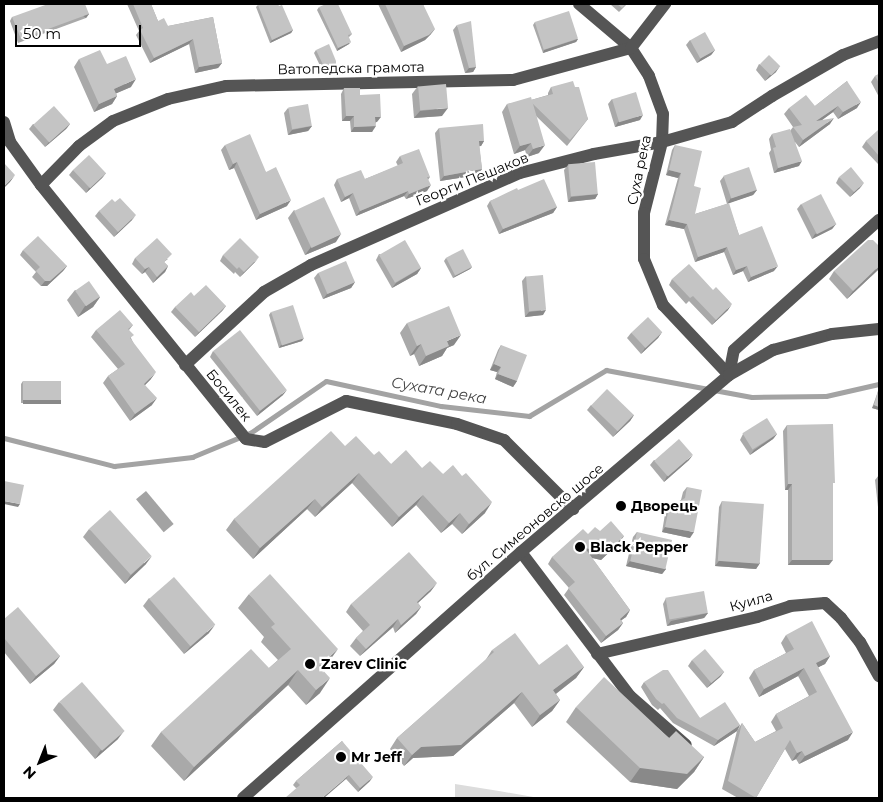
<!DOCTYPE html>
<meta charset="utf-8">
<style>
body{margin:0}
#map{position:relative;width:883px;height:802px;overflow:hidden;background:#fff;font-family:Montserrat,sans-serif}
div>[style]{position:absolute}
.green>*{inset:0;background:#dcdcdc}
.water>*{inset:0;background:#a3a3a3;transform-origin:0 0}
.stream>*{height:5px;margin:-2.5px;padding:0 2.5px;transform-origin:2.5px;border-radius:2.5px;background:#a3a3a3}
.minor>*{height:12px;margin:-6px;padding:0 6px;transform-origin:6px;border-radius:6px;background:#555}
.wall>*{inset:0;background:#a9a9a9}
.shaded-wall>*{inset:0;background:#898989;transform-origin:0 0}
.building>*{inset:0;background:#c4c4c4;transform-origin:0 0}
.dots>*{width:14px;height:14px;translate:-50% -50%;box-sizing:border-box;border:2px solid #fff;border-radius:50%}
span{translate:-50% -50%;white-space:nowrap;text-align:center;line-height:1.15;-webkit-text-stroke:4.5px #fff;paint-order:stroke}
.street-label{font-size:14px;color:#000}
.poi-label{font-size:14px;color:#000;font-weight:700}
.left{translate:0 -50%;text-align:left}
.water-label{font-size:15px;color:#444;font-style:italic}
.frame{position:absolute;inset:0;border:5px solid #000;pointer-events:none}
.north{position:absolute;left:15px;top:737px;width:50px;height:50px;-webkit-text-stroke:4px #fff;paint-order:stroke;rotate:224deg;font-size:14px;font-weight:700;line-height:20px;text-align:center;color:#000}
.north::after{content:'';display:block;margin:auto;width:18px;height:22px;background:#000;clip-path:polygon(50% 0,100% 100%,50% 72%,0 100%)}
.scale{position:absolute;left:15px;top:25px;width:126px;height:22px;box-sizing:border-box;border:2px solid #000;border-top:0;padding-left:6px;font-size:15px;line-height:18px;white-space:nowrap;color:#000;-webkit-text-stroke:4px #fff;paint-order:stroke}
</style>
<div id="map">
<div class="green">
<div style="clip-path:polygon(455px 784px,499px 791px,539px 798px,455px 798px)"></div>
</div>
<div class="water">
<div style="left:146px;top:491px;width:43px;height:13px;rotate:50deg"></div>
</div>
<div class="stream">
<div style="left:4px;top:438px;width:114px;rotate:14.3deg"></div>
<div style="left:114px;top:466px;width:79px;rotate:-6.6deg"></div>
<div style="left:192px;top:457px;width:63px;rotate:-22.5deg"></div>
<div style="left:250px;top:433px;width:92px;rotate:-34.4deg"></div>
<div style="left:326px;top:381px;width:118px;rotate:12.3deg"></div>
<div style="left:441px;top:406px;width:89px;rotate:6.5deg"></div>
<div style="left:529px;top:416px;width:90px;rotate:-30.9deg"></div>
<div style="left:606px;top:370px;width:148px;rotate:10.5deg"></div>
<div style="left:752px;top:397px;width:74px;rotate:-0.8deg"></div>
<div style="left:826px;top:396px;width:54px;rotate:-12.8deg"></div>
</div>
<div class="minor">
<div style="left:579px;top:4px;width:68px;rotate:40.2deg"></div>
<div style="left:631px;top:48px;width:33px;rotate:57deg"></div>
<div style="left:649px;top:76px;width:40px;rotate:69.8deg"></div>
<div style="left:663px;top:114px;width:28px;rotate:92deg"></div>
<div style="left:662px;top:142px;width:73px;rotate:104.2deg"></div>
<div style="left:644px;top:213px;width:46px;rotate:90deg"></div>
<div style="left:644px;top:259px;width:50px;rotate:67.6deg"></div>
<div style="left:663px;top:305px;width:96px;rotate:46.7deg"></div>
<div style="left:4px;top:122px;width:21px;rotate:73deg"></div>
<div style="left:10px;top:142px;width:53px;rotate:54.2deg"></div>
<div style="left:41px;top:185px;width:326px;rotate:51.1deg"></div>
<div style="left:246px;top:439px;width:19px;rotate:9deg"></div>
<div style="left:265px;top:442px;width:91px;rotate:-26.8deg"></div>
<div style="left:346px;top:401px;width:113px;rotate:11.7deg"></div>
<div style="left:457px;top:424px;width:50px;rotate:18.8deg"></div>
<div style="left:504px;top:440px;width:98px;rotate:45deg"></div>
<div style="left:41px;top:185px;width:54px;rotate:-45.7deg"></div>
<div style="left:79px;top:146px;width:42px;rotate:-36.3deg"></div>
<div style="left:113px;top:121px;width:59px;rotate:-21.8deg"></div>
<div style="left:168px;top:99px;width:59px;rotate:-12.6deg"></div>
<div style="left:226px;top:86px;width:287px;rotate:-1.2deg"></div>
<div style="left:513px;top:80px;width:122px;rotate:-15.2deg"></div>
<div style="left:631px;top:48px;width:56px;rotate:-52.3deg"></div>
<div style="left:185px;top:365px;width:108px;rotate:-42.7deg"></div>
<div style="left:264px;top:292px;width:54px;rotate:-29.9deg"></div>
<div style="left:311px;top:265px;width:228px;rotate:-23.8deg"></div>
<div style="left:520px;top:173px;width:76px;rotate:-14.4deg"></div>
<div style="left:594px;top:154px;width:69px;rotate:-10deg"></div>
<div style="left:662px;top:142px;width:73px;rotate:-15.9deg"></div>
<div style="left:732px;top:122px;width:48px;rotate:-33deg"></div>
<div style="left:772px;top:96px;width:82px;rotate:-30deg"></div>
<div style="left:843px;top:55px;width:39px;rotate:-21deg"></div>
<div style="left:729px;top:375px;width:25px;rotate:-79deg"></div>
<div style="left:734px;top:350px;width:195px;rotate:-41.9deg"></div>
<div style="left:521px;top:552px;width:181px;rotate:52.9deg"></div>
<div style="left:630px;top:696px;width:74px;rotate:41.2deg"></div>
<div style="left:597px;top:654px;width:164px;rotate:-13deg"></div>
<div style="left:757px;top:617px;width:35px;rotate:-18deg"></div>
<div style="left:790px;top:606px;width:35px;rotate:-5deg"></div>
<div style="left:825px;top:603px;width:22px;rotate:43deg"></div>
<div style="left:841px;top:618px;width:31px;rotate:52deg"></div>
<div style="left:860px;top:642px;width:39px;rotate:61deg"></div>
<div style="left:243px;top:798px;width:371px;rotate:-41.5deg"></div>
<div style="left:521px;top:552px;width:273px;rotate:-40.4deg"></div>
<div style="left:729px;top:375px;width:51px;rotate:-29.6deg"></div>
<div style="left:773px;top:350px;width:61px;rotate:-15.2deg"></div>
<div style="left:832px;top:334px;width:47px;rotate:-6.1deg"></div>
</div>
<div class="wall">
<div style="clip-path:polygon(127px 4px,151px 4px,158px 21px,168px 26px,213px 17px,222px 63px,218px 68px,195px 73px,189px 44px,150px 63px,136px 35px,139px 31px)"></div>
<div style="clip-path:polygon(378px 4px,423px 4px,431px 34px,425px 40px,401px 52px)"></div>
<div style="clip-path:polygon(610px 4px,627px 4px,619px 12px)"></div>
<div style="clip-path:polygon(258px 5px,293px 30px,291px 33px,270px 43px,256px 7px)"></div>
<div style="clip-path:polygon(319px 7px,352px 34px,349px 37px,349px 44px,337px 51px,317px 10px)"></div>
<div style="clip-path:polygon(89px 14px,86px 18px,18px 43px,10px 21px,12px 17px)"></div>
<div style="clip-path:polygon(535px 22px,578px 39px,576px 42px,543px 53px,533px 25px)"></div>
<div style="clip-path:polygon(457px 25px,476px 67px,473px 72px,465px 73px,453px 30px)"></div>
<div style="clip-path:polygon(690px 40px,715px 50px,711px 55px,697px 63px,686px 45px)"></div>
<div style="clip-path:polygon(316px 50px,336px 66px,335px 69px,324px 74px,314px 53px)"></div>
<div style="clip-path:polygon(79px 59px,131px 87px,116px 93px,117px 96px,112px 104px,94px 112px,74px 67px)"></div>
<div style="clip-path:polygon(759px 64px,776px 72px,765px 81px,756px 70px)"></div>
<div style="clip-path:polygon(879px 74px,879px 97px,871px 82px,875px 76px)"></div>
<div style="clip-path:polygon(847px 81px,857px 108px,838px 119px,833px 112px,822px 120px,830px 124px,799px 147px,795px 142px,799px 166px,774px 173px,769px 153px,771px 150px,769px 139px,772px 134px,790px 131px,793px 127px,784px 114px,789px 108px,815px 106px)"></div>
<div style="clip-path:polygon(418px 86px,442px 116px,414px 118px,412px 94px)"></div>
<div style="clip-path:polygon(551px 87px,575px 87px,588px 119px,567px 146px,536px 116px,539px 153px,527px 157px,525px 150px,514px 154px,502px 112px,507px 104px,531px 100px,548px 95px,548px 93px)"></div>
<div style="clip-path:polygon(344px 88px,377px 122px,376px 122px,372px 132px,351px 132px,350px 121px,342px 121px,341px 94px)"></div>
<div style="clip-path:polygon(612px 99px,640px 120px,615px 127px,608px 104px)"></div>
<div style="clip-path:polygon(288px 108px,312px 126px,308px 131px,288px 135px,284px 113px)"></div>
<div style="clip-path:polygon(33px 124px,70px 124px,66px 129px,45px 147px,29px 129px)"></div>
<div style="clip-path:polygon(439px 128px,484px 141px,481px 146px,479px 146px,482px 169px,478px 175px,440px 181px,435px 133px)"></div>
<div style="clip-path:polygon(879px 131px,879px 162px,878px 164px,862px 147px,866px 141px)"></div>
<div style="clip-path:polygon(225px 145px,266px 172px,287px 206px,256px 220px,234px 168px,229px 170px,221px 150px)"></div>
<div style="clip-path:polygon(675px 145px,694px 186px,695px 214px,727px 204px,720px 181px,724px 176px,757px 190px,753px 195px,728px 203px,739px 235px,774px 271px,748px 282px,743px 271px,733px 275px,724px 252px,695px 262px,684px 229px,665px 225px,678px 178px,666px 175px,672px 150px)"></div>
<div style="clip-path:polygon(400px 156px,430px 177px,428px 180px,427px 191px,406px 199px,404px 196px,356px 216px,349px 198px,341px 202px,334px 185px,337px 179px,365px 179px,398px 166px,396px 162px)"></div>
<div style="clip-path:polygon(568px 165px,598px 194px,595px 199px,568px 202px,564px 170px)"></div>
<div style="clip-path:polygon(73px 170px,106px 173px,102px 178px,86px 193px,69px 175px)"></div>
<div style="clip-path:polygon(839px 177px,860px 188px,850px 197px,836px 183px)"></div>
<div style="clip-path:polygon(518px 190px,557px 207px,553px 213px,499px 234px,487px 206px,490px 201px)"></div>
<div style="clip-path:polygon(115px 202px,132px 220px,114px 237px,95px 216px,99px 211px)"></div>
<div style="clip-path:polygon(801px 204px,836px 224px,832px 229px,812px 239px,797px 209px)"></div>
<div style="clip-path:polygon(294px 210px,336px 242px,305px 255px,288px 218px)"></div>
<div style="clip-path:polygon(23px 250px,67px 266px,63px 271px,47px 286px,41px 286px,32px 277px,36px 272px,20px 255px)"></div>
<div style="clip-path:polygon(379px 254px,421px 268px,417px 274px,392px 288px,376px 260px)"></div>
<div style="clip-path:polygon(223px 255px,255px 262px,240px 277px,235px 272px,234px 274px,220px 261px)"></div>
<div style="clip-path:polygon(135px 258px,168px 259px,164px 262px,168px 266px,165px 272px,153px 283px,145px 272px,142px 274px,132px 264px)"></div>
<div style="clip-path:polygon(446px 258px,472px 267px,470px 269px,453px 278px,444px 261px)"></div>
<div style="clip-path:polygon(879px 269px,847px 299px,829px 279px,834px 271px)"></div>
<div style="clip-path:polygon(318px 273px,355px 282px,351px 288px,323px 299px,314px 278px)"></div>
<div style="clip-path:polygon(526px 276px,543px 315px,525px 317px,522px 281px)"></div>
<div style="clip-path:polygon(672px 279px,728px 310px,712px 325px,689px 301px,686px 304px,669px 285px)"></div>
<div style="clip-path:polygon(75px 290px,100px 297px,93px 307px,78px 317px,67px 300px)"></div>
<div style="clip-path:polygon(194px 296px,226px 306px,222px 311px,195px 337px,171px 312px,175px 307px)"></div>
<div style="clip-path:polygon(271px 312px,302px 341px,279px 348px,269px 315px)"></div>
<div style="clip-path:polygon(407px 323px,454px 345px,447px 348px,442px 356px,419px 366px,414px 354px,410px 356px,400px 333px)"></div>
<div style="clip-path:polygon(133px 325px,129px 330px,131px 338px,151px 379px,145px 385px,152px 405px,130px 421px,103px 383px,108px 376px,118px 369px,91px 337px,96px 330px)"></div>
<div style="clip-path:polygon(662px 332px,658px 338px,641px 354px,627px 338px,631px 333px)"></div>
<div style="clip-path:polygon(501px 345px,517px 381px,513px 387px,495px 379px,497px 372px,490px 370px,498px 350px)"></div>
<div style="clip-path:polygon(213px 351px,283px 395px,257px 416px,210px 357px)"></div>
<div style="clip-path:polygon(23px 381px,59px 403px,21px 403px,21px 384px)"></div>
<div style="clip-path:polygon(878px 391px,879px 392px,879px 410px,872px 408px,877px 394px)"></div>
<div style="clip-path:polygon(591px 405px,634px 415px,630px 421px,613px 437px,587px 410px)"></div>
<div style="clip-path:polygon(787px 425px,829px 565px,788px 565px,788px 490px,785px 490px,783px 431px)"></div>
<div style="clip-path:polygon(743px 434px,777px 434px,773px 439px,750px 455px,740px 440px)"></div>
<div style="clip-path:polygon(345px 446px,374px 455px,391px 464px,422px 468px,443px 474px,485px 513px,462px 534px,452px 524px,441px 533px,416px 505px,392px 527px,352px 483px,315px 517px,307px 509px,253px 559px,226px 530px,234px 519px)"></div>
<div style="clip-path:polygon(654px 460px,689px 460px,664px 482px,650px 465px)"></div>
<div style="clip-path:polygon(879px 475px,879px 516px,875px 480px)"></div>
<div style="clip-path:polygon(687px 487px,690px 538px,662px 532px,665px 514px,669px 508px,681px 500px,683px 492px)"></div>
<div style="clip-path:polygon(722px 501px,760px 563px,756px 569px,715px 566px,719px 507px)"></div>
<div style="clip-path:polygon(89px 529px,146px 564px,125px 584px,83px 537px)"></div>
<div style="clip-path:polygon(600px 531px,619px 543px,601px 560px,592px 558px,630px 610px,626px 617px,621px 620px,623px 623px,618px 630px,601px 643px,564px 595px,569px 588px,548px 564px,552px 557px)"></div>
<div style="clip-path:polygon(637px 532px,666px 569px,662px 574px,626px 566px,633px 537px)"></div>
<div style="clip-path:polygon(431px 591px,418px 603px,421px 607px,416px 614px,395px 633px,393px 627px,360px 656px,350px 646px,356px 638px,363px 631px,346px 612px,351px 604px)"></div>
<div style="clip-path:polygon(249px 594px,327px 664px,322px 669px,320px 693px,306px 705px,288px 685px,184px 781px,151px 746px,161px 732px,269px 668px,278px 660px,261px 642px,264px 637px,238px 608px)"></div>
<div style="clip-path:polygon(149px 598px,209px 633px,184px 654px,143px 606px)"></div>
<div style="clip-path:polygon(666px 598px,708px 613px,704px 618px,667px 626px,663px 604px)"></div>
<div style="clip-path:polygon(4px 619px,60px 656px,54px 664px,30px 684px,4px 652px)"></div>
<div style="clip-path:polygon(786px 635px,830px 656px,825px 664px,818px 667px,848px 740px,799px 764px,796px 759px,792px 761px,785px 749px,756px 798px,738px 798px,722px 789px,737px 731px,742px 723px,755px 742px,776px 731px,771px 722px,776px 714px,809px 696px,798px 676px,759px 697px,749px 678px,754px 670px,786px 653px,781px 643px)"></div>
<div style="clip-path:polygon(492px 650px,539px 665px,584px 667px,576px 678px,556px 694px,560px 700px,552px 711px,532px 727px,514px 703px,453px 756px,413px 758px,404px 766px,390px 749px,397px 738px,485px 661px)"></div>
<div style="clip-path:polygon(692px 660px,724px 672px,720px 677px,707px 688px,688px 666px)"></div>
<div style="clip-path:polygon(644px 682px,700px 718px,740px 725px,737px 731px,714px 746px,673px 723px,660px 708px,658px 710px,652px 705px,641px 687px)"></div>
<div style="clip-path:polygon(59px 702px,118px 739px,95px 759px,53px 710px)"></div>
<div style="clip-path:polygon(576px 707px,669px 738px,704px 757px,694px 772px,677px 789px,630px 782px,566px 722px)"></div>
<div style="clip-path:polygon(342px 741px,370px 781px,358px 792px,346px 779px,296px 788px,293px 785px,296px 781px)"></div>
</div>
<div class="shaded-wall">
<div style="left:89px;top:14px;width:5px;height:72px;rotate:127deg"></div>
<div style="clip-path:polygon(435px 29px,431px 34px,425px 40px,401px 52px,404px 46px)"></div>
<div style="clip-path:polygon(293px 30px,291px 33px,270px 43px,272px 40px)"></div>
<div style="clip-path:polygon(193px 39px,189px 44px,150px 63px,154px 58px)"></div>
<div style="clip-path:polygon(578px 39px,576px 42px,543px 53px,544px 50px)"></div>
<div style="clip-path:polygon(351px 42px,349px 44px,337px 51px,338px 48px)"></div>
<div style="clip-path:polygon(715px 50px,711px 55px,697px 63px,701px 58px)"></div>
<div style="clip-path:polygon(222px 63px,218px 68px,195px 73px,199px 67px)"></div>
<div style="clip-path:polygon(336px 66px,335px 69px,324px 74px,326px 71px)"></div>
<div style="clip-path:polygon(780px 66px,776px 72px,765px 81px,769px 76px)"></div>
<div style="clip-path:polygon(476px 67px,473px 72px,465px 73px,469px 68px)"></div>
<div style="clip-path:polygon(136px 79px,131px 87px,108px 97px,114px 89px)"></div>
<div style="clip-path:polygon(117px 96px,112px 104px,94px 112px,99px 104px)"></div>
<div style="clip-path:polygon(861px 102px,857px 108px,838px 119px,843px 112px)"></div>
<div style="clip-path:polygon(838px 106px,833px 112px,811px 128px,816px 121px)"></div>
<div style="clip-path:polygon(448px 108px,442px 116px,414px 118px,420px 111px)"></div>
<div style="clip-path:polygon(643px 115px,640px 120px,615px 127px,618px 122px)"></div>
<div style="clip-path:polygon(346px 116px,354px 116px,350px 121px,342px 121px)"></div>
<div style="clip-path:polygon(375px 117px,381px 117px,377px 122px,372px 123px)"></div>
<div style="clip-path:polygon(834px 118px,830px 124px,799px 147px,803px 140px)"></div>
<div style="clip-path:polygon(70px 124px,66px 129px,45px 147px,49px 142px)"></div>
<div style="clip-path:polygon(312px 126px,308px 131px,288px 135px,292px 130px)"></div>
<div style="clip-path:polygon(376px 126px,372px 132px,351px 132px,354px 127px)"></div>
<div style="clip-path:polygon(479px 141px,484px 141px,481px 146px,475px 147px)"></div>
<div style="clip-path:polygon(531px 143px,525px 150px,514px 154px,520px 146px)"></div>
<div style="clip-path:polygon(545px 145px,539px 153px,527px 157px,533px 149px)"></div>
<div style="clip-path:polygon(802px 161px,799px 166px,774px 173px,778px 168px)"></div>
<div style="clip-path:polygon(237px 162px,234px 168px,229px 170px,233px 164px)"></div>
<div style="clip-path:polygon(482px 169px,478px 175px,440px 181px,444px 176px)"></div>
<div style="clip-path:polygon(669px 170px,681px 173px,678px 178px,666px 175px)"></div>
<div style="clip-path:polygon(106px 173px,102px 178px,86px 193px,89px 188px)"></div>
<div style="clip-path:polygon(15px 175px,10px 182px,4px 188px,4px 186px)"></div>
<div style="clip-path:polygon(864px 183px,860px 188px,850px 197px,854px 192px)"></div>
<div style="clip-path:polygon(431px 185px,427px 191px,406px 199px,409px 194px)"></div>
<div style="clip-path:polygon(757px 190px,753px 195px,727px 204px,731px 198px)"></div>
<div style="clip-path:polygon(408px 191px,404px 196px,356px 216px,360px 211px)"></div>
<div style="clip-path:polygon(353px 193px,349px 198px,341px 202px,345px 197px)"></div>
<div style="clip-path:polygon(598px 194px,595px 199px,568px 202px,571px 197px)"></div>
<div style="clip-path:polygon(291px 200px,287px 206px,256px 220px,260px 214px)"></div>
<div style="clip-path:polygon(557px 207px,553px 213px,499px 234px,503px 229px)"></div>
<div style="clip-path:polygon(136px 215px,132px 220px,114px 237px,118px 232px)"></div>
<div style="clip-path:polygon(669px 220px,687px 224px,684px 229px,665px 225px)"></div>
<div style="clip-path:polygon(836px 224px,832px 229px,812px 239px,815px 234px)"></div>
<div style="clip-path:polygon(341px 234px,336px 242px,305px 255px,311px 247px)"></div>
<div style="clip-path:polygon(727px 247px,724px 252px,695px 262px,698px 257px)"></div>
<div style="clip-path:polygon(259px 257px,255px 262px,240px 277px,244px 272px)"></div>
<div style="clip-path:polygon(67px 266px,63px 271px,47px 286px,41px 286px,45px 281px)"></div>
<div style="clip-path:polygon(168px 266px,165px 272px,153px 283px,157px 277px)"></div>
<div style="clip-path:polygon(747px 266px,743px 271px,733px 275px,736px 270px)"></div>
<div style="clip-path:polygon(778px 266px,774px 271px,748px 282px,751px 277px)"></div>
<div style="clip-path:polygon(879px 266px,879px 269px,847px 299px,853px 291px)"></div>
<div style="clip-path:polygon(149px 267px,145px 272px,142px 274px,145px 269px)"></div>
<div style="clip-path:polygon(472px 267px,470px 269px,453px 278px,455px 276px)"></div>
<div style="clip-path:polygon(421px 268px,417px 274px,392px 288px,396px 283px)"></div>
<div style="clip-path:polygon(355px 282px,351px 288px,323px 299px,327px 294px)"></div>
<div style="clip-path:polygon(100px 297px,93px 307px,78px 317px,85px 306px)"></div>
<div style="clip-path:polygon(732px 304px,728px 310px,712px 325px,716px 320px)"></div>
<div style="clip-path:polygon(226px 306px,222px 311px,195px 337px,199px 332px)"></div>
<div style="clip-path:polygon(546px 310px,543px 315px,525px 317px,529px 312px)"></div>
<div style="clip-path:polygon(662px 332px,658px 338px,641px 354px,645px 348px)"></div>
<div style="clip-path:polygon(461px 335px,454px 345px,447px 348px,442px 356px,419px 366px,426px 356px,447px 341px)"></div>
<div style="clip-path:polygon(304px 338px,302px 341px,279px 348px,281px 345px)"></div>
<div style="clip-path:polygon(421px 344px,414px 354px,410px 356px,417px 346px)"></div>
<div style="clip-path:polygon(494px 364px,501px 367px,497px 372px,490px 370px)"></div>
<div style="clip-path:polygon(156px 372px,151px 379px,139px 391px,144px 384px)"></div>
<div style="clip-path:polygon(498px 374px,517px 381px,513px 387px,495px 379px)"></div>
<div style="clip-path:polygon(287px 390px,283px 395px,257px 416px,260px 411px)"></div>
<div style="clip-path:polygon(157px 398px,152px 405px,130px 421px,135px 414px)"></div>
<div style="left:23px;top:400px;width:38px;height:4px"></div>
<div style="clip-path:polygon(874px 405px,879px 407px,879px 410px,872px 408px)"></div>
<div style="clip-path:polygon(634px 415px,630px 421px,613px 437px,617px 432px)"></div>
<div style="clip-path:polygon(777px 434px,773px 439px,750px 455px,754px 450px)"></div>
<div style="clip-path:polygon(693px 455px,689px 460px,664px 482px,667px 476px)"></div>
<div style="clip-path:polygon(359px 473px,352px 483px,315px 517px,322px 507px)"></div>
<div style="clip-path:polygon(788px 484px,792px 484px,788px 490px,785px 490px)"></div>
<div style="clip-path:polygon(423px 495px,416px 505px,392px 527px,399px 517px)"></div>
<div style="clip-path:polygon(315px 499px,307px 509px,253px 559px,260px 548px)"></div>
<div style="clip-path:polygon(4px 501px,20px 504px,18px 507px,4px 504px)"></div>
<div style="clip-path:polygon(492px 502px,485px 513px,462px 534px,469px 524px)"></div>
<div style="clip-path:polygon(460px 513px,452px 524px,441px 533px,449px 523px)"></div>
<div style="clip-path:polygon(665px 527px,694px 532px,690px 538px,662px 532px)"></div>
<div style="clip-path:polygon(624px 536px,619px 543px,601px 560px,580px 555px,585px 548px)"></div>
<div style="clip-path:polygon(152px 556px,146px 564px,125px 584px,130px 576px)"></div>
<div style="clip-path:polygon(792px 560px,833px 560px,829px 565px,788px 565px)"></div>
<div style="clip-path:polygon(630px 561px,666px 569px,662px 574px,626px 566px)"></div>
<div style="clip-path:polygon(719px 561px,760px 563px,756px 569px,715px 566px)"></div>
<div style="clip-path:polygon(437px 583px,431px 591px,411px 609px,417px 602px)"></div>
<div style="clip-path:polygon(421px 607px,416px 614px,395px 633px,401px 625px)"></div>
<div style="clip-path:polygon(630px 610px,626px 617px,615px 625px,620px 619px)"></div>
<div style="clip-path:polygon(708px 613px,704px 618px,667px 626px,671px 621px)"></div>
<div style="clip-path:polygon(398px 619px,393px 627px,360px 656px,366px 649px)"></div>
<div style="clip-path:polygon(623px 623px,618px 630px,601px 643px,606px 636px)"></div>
<div style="clip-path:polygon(215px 625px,209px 633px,184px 654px,190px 647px)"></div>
<div style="clip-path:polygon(338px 649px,327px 664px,309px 681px,319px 666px)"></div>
<div style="clip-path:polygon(60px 656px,54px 664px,30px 684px,36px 676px)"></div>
<div style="clip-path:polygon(830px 656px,825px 664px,811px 671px,816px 663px)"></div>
<div style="clip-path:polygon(584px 667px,576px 678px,545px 702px,553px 690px)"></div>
<div style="clip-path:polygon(804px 668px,798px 676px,759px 697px,764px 689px)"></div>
<div style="clip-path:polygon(298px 670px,288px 685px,184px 781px,194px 767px)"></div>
<div style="clip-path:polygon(724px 672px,720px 677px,707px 688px,711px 683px)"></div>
<div style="clip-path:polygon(330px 678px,320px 693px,306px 705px,316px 690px)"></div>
<div style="clip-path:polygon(522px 692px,514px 703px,453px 756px,413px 758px,404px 766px,412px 755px,421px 747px)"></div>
<div style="clip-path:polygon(560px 700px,552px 711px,532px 727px,540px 715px)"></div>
<div style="clip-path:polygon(740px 725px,737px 731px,714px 746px,718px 740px)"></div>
<div style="clip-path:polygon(124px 731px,118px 739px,95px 759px,100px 751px)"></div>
<div style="clip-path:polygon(853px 732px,848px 740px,799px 764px,805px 756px)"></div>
<div style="clip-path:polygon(802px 751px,796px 759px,792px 761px,797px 753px)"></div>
<div style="clip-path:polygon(704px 757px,694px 772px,677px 789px,630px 782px,640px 768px)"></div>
<div style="clip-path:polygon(349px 775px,346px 779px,324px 798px,322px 798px)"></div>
<div style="clip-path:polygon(373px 777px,370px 781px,358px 792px,360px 788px)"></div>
</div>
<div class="building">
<div style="clip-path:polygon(48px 4px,85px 4px,89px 14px,21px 39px,12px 17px)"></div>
<div style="clip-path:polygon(133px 4px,151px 4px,158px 21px,164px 18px,168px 26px,213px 17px,222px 63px,199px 67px,193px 39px,154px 58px,140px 30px,143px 28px)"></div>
<div style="clip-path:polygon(260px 4px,278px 4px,279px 6px,282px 5px,293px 30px,272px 40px,258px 5px)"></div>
<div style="clip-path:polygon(326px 4px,338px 4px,352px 34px,348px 35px,351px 42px,338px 48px,319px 7px)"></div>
<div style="clip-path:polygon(385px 4px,423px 4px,435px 29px,429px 35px,404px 46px)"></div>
<div style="clip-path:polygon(617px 4px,626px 4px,622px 8px)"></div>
<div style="left:569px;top:11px;width:29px;height:36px;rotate:72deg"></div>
<div style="clip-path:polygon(471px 21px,476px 67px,469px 68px,457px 25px)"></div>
<div style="left:705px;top:32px;width:21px;height:17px;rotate:61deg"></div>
<div style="clip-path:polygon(329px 44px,336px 61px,336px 66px,326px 71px,316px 50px)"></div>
<div style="clip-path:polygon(100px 50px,107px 64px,126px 56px,136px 79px,114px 89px,117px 96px,99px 104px,79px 59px)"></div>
<div style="left:769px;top:55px;width:16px;height:13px;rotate:45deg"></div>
<div style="clip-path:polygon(879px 74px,879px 83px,875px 76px)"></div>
<div style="clip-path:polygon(573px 81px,575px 87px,579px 87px,588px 119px,570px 140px,532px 103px,531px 100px,553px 94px,551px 87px)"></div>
<div style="clip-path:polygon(847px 81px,861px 102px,843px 112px,838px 106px,816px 121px,834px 118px,803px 140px,793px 127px,802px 125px,789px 108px,806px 95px,815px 106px)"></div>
<div style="left:446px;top:84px;width:24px;height:28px;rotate:85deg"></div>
<div style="clip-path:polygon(344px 88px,360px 88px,360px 95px,380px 94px,381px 117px,375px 117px,376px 126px,354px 127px,354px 116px,346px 116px)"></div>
<div style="left:636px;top:92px;width:24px;height:25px;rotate:73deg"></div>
<div style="clip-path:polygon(531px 97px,545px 145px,533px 149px,531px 143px,520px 146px,507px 104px)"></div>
<div style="left:308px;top:104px;width:22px;height:20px;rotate:80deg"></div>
<div style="left:54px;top:106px;width:24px;height:28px;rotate:48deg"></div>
<div style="clip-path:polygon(483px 124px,484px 141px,479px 141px,482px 169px,444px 176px,439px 128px)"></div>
<div style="clip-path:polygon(790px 129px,802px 161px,778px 168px,773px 148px,776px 147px,772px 134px)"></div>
<div style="clip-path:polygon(878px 130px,879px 131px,879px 156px,866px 141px)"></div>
<div style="clip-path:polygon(250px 134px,266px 172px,276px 167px,291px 200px,260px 214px,237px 162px,233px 164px,225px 145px)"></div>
<div style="clip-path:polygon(675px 145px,702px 151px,694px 186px,701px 188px,695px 214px,729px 203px,739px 235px,762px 226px,778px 266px,751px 277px,747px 266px,736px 270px,727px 247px,698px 257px,687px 224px,669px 220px,681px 173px,669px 170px)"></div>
<div style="clip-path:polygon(419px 149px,430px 177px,427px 177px,431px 185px,409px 194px,408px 191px,360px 211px,353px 193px,345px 197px,337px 179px,361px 170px,365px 179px,403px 163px,400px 156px)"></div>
<div style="left:89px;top:155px;width:25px;height:22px;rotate:47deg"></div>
<div style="left:595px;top:162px;width:32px;height:27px;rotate:85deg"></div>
<div style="clip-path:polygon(4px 163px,15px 175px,4px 186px)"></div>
<div style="left:749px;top:167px;width:24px;height:27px;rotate:71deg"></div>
<div style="clip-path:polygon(851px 167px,864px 183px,854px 192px,839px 177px)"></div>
<div style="clip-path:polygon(544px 179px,557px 207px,503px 229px,490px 201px,517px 188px,518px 190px)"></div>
<div style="left:821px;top:194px;width:34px;height:22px;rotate:63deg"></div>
<div style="left:324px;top:197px;width:41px;height:33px;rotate:65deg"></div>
<div style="clip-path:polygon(120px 198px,136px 215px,118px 232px,99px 211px,112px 199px,115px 202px)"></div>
<div style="clip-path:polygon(38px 236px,67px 266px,50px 281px,45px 281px,36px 271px,40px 267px,23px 250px)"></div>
<div style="clip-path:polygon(157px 238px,172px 254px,164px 262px,168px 266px,157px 277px,149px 267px,145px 269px,135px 258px)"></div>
<div style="clip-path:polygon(240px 238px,259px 257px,244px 272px,239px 267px,237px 269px,223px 255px)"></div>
<div style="left:405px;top:240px;width:32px;height:30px;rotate:60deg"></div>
<div style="clip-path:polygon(868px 240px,873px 240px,879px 246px,879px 266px,853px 291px,834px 271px)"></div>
<div style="left:463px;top:249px;width:20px;height:19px;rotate:63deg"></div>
<div style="left:346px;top:261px;width:23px;height:30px;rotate:67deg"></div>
<div style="clip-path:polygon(689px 264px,713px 290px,716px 287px,732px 304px,716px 320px,693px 296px,690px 298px,672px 279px)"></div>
<div style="left:543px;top:275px;width:35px;height:17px;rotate:85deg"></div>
<div style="left:89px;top:281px;width:19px;height:17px;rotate:55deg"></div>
<div style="clip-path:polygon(206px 285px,226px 306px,199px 332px,175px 307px,191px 292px,194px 296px)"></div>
<div style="left:293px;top:305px;width:35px;height:23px;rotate:72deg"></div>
<div style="clip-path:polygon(449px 306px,461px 335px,447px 341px,449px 346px,426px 356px,421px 344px,417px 346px,407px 323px)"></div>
<div style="clip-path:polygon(120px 310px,133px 325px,128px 329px,134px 335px,130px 338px,156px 372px,144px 384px,157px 398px,135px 414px,108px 376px,125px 364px,96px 330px)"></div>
<div style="left:648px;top:317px;width:21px;height:23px;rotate:47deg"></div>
<div style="left:240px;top:330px;width:76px;height:34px;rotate:52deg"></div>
<div style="clip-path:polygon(501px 345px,527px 355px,517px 381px,498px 374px,501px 367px,494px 364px)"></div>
<div style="left:23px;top:381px;width:38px;height:19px"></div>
<div style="left:607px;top:389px;width:37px;height:23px;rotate:44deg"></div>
<div style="clip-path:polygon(878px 391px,879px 392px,879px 407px,874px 405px)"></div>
<div style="left:767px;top:418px;width:19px;height:29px;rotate:58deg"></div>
<div style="clip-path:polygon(833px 424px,835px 483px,833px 483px,833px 560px,792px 560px,792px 484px,788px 484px,787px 425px)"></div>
<div style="clip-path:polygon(331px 431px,345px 446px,356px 436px,374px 455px,379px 451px,391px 464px,406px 450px,422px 468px,430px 461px,443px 474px,453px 465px,462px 476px,466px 473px,492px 502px,469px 524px,460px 513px,449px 523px,423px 495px,399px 517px,359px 473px,322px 507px,315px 499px,260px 548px,234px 519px)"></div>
<div style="left:679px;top:439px;width:21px;height:33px;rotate:49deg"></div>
<div style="clip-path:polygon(4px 481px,24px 485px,20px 504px,4px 501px)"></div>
<div style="clip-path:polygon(687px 487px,702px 490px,694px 532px,665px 527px,669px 508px,685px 498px)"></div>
<div style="left:722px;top:501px;width:42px;height:60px;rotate:4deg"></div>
<div style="left:110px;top:510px;width:62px;height:28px;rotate:48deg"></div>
<div style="clip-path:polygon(611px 521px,624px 536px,606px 553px,585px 548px,630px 610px,620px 619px,623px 623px,606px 636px,568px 588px,575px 582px,552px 557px,583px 529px,588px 534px,595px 527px,600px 531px)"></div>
<div style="left:637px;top:532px;width:36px;height:30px;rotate:13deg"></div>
<div style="clip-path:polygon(409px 552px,437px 583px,417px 602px,421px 607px,401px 625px,398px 619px,366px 649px,356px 638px,370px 625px,351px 604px)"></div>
<div style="clip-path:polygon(270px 574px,338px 649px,319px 666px,330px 678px,316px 690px,298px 670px,194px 767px,161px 732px,251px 649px,269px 668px,291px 649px,271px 627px,275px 624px,249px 594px)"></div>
<div style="left:174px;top:577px;width:63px;height:33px;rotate:49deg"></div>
<div style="left:704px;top:591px;width:22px;height:39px;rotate:80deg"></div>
<div style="clip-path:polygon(18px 607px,60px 656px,36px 676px,4px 638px,4px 619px)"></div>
<div style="clip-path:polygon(812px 621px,830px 656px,816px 663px,853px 732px,805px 756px,802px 751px,797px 753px,790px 740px,756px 798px,728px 781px,742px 723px,755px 742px,783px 728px,776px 714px,817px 692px,804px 668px,764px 689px,754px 670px,794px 649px,786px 635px)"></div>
<div style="clip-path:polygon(515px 633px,539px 665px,567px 644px,584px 667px,553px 690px,560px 700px,540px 715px,522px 692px,461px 745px,421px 747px,412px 755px,397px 738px,494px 652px,492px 650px)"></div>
<div style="left:705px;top:649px;width:30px;height:17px;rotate:50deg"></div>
<div style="clip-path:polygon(663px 670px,668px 670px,700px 718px,725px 702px,740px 725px,718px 740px,677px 718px,664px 703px,662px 704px,656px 699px,644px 682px)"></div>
<div style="clip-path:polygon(604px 677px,669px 738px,676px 731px,704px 757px,687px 774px,640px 768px,576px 707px)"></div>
<div style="left:82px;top:682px;width:65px;height:30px;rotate:49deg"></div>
<div style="clip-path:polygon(342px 741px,373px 777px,360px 788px,349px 775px,322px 798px,285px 798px,300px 785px,296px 781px)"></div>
</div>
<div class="dots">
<div style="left:621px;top:506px;background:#000"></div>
<div style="left:580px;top:547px;background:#000"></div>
<div style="left:310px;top:664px;background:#000"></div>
<div style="left:341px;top:757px;background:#000"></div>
</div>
<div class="street-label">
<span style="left:351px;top:68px;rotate:-1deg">Ватопедска грамота</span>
<span style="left:639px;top:170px;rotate:-78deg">Суха река</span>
<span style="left:472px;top:179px;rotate:-22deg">Георги Пешаков</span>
<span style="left:229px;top:395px;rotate:51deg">Босилек</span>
<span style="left:535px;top:522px;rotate:-40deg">бул. Симеоновско шосе</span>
<span style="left:751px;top:601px;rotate:-16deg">Куила</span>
</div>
<div class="poi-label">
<span class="left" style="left:631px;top:506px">Дворець</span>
<span class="left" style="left:590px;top:547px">Black Pepper</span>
<span class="left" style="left:321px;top:664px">Zarev Clinic</span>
<span class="left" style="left:351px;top:757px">Mr Jeff</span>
</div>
<div class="water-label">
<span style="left:439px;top:390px;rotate:10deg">Сухата река</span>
</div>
<div class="frame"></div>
<div class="north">N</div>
<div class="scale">50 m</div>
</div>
